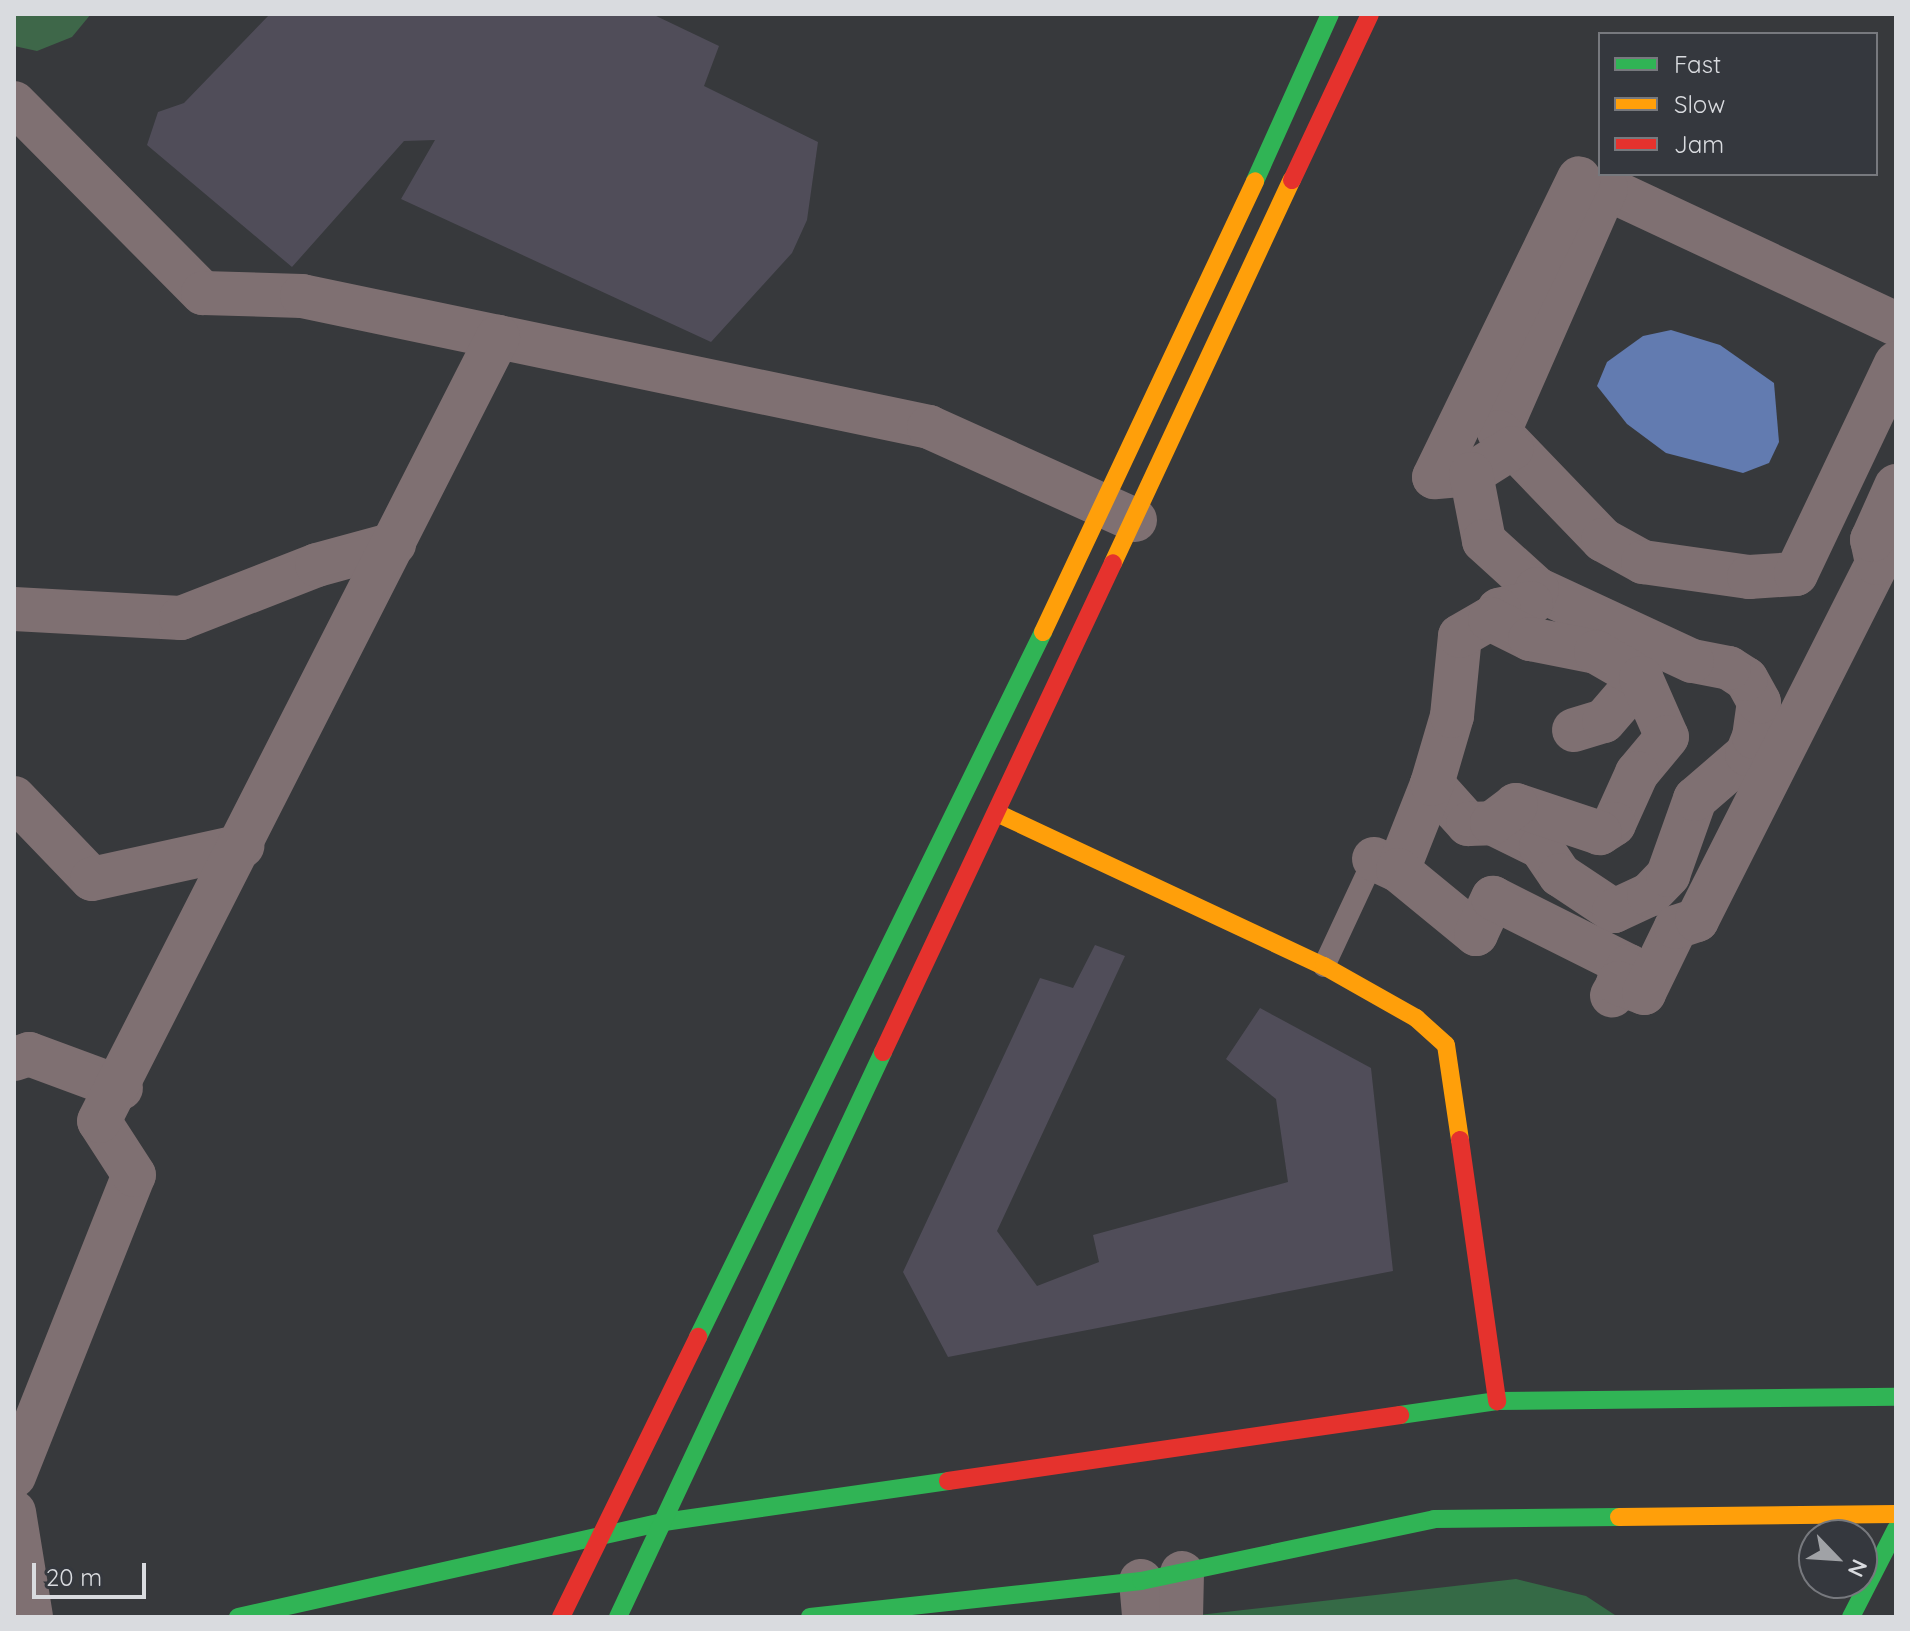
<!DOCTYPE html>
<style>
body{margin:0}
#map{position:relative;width:1910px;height:1631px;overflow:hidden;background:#37393c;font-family:Quicksand,sans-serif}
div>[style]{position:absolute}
.green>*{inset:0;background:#3e6749}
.forest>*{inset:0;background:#356a46}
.water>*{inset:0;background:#627bb0}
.building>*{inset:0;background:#504d59}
.lane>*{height:22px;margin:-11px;padding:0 11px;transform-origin:11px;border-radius:11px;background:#7f7072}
.street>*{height:44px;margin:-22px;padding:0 22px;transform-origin:22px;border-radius:22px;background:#7f7072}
.fast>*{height:18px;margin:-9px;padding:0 9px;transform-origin:9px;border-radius:9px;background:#30b455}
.slow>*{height:18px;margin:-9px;padding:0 9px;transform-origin:9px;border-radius:9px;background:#ff9f0a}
.jam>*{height:18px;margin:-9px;padding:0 9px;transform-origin:9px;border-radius:9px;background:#e5322d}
span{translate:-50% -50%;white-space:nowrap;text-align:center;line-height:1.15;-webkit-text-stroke:7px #35383e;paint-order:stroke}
.frame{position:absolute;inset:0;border:16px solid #d9dbdf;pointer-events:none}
.legend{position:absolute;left:1598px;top:32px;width:280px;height:144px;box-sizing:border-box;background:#35383e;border:2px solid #77797e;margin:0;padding:10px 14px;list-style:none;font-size:24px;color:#d9dbdf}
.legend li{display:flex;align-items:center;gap:16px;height:40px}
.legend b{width:40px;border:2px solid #77797e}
.north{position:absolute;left:1798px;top:1519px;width:80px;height:80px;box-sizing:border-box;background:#35383e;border:2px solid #77797e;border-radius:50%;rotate:115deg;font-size:22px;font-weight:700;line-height:32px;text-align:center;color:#d9dbdf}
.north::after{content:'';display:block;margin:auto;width:28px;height:36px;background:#a0a2a6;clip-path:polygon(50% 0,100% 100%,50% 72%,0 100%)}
.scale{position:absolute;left:32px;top:1563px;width:114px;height:36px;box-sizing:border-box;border:4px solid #d9dbdf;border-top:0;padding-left:10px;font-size:24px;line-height:28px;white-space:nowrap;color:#d9dbdf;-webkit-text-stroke:6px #35383e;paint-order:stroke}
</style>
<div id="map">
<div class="green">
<div style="clip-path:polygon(14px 14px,91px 14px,72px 37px,37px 51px,14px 46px)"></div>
</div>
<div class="forest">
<div style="clip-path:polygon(1516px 1579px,1586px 1596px,1618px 1617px,1181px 1617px)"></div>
</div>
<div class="water">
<div style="clip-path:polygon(1671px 330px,1720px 345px,1774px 383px,1779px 442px,1769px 463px,1743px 473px,1666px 453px,1627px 424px,1597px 386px,1607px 362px,1643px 336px)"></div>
</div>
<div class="building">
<div style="clip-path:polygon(270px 14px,652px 14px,719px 46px,704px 86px,818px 142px,807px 220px,792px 253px,711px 342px,401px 199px,435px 140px,404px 141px,292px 267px,147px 145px,158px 112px,184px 103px)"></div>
<div style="clip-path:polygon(1095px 945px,1125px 956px,997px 1231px,1037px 1286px,1099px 1262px,1093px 1235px,1288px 1182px,1276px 1099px,1226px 1059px,1260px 1008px,1371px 1068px,1393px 1271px,948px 1357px,903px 1272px,1040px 978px,1073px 988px)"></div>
</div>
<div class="lane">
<div style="left:1324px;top:966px;width:118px;rotate:-65deg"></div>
</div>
<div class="street">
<div style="left:14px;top:103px;width:268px;rotate:45.2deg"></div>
<div style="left:203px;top:293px;width:99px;rotate:1.7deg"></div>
<div style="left:302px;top:296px;width:641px;rotate:11.8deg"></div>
<div style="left:929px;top:427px;width:226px;rotate:24.3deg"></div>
<div style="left:1896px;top:324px;width:320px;rotate:-154.9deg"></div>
<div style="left:1606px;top:188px;width:266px;rotate:113.7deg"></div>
<div style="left:1499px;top:432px;width:150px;rotate:46.1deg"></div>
<div style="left:1603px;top:540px;width:46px;rotate:28.8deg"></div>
<div style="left:1643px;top:562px;width:107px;rotate:8.1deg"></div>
<div style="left:1749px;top:577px;width:47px;rotate:-3.7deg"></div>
<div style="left:1796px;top:574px;width:233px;rotate:-64.6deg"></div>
<div style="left:1512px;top:448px;width:49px;rotate:147.6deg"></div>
<div style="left:1471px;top:474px;width:37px;rotate:175deg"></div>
<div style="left:1434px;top:477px;width:332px;rotate:-64.1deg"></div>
<div style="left:1471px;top:474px;width:68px;rotate:79deg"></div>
<div style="left:1484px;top:541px;width:72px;rotate:42.2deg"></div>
<div style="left:14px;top:609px;width:167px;rotate:3.1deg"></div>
<div style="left:181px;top:618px;width:146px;rotate:-21.3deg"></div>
<div style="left:317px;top:565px;width:80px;rotate:-15.3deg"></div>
<div style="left:1574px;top:730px;width:31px;rotate:-17deg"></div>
<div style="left:1604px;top:721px;width:57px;rotate:-49.3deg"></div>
<div style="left:1432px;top:784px;width:54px;rotate:48deg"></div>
<div style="left:1468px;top:824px;width:24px;rotate:-2deg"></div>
<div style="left:1492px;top:823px;width:55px;rotate:26.1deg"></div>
<div style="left:1541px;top:847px;width:34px;rotate:56deg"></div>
<div style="left:1560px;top:875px;width:65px;rotate:33.7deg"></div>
<div style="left:1614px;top:911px;width:38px;rotate:-25deg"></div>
<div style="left:1649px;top:895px;width:28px;rotate:-46deg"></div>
<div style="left:1668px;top:875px;width:81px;rotate:-70.4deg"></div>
<div style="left:1695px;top:799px;width:69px;rotate:-40.9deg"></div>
<div style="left:1747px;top:754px;width:18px;rotate:-68deg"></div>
<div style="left:1754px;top:737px;width:35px;rotate:-82deg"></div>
<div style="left:1759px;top:702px;width:26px;rotate:-119deg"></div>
<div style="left:1746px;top:679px;width:20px;rotate:-147deg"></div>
<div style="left:1729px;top:668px;width:38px;rotate:-169deg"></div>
<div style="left:1692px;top:661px;width:171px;rotate:-155.1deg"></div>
<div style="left:1537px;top:589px;width:15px;rotate:113deg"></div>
<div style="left:1531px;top:603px;width:33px;rotate:168deg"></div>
<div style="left:1499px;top:610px;width:12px;rotate:104deg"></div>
<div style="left:14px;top:798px;width:112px;rotate:46.1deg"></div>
<div style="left:92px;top:879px;width:154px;rotate:-12.4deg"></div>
<div style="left:1374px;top:859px;width:26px;rotate:25deg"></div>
<div style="left:1398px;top:870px;width:92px;rotate:-68.4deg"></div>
<div style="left:1432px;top:784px;width:71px;rotate:-73.6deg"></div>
<div style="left:1452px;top:716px;width:80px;rotate:-84.3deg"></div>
<div style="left:1460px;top:636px;width:34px;rotate:-30deg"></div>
<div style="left:1490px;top:619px;width:45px;rotate:26.6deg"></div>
<div style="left:1530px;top:639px;width:67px;rotate:11.1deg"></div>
<div style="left:1596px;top:652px;width:52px;rotate:30deg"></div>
<div style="left:1641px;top:678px;width:64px;rotate:66.2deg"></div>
<div style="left:1667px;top:737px;width:47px;rotate:129.8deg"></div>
<div style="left:1637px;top:773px;width:56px;rotate:114.3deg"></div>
<div style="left:1614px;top:824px;width:17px;rotate:147deg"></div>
<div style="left:1600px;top:833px;width:89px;rotate:-161.6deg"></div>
<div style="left:1516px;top:805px;width:30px;rotate:143deg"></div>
<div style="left:1398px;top:870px;width:101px;rotate:39.4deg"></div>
<div style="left:1476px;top:934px;width:40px;rotate:-65deg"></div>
<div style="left:1493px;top:898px;width:152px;rotate:26.6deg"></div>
<div style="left:1629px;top:966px;width:34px;rotate:120deg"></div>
<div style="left:1618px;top:983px;width:28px;rotate:21deg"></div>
<div style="left:1644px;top:993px;width:73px;rotate:-64.1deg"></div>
<div style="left:1676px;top:927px;width:22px;rotate:-18deg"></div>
<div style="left:1697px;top:920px;width:400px;rotate:-63.2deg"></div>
<div style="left:1877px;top:563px;width:24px;rotate:-102deg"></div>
<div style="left:1872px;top:540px;width:59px;rotate:-66deg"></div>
<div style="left:14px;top:1059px;width:16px;rotate:-18deg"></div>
<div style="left:29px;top:1054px;width:98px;rotate:20.3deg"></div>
<div style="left:14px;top:1476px;width:324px;rotate:-68.3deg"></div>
<div style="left:134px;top:1175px;width:64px;rotate:-122.9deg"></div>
<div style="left:99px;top:1121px;width:880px;rotate:-63.03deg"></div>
<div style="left:14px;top:1512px;width:106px;rotate:80.8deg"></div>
<div style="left:1141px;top:1581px;width:36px;rotate:85deg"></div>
<div style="left:1181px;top:1617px;width:44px;rotate:-88.7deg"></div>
</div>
<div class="fast">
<div style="left:1255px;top:181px;width:183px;rotate:-65.8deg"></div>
<div style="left:698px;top:1337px;width:785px;rotate:-63.92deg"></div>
<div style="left:1400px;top:1415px;width:98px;rotate:-8.2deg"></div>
<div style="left:1497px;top:1401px;width:399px;rotate:-0.6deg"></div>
<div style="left:238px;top:1617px;width:436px;rotate:-12.6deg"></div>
<div style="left:664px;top:1522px;width:287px;rotate:-8.2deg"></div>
<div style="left:618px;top:1617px;width:624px;rotate:-64.87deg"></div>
<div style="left:810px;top:1617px;width:333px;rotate:-6.2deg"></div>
<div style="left:1141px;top:1581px;width:299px;rotate:-11.9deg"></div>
<div style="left:1434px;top:1519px;width:185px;rotate:-0.6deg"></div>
<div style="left:1851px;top:1617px;width:99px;rotate:-62.9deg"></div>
</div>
<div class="slow">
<div style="left:1113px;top:563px;width:423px;rotate:-65deg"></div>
<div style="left:1043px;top:632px;width:498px;rotate:-64.8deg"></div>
<div style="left:999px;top:814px;width:359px;rotate:25.1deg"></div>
<div style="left:1324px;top:966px;width:106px;rotate:29.5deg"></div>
<div style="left:1416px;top:1018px;width:40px;rotate:42deg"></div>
<div style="left:1446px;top:1045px;width:96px;rotate:81.6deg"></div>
<div style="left:1619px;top:1517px;width:277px;rotate:-0.6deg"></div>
</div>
<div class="jam">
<div style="left:1292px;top:180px;width:183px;rotate:-64.8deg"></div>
<div style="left:883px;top:1052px;width:540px;rotate:-64.81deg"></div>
<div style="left:1460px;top:1140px;width:264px;rotate:81.9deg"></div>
<div style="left:948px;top:1481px;width:457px;rotate:-8.3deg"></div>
<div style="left:561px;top:1617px;width:312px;rotate:-63.9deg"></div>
</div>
<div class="frame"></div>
<ul class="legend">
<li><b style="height:10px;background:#30b455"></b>Fast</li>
<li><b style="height:10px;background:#ff9f0a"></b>Slow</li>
<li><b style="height:10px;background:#e5322d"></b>Jam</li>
</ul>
<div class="north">N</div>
<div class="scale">20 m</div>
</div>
